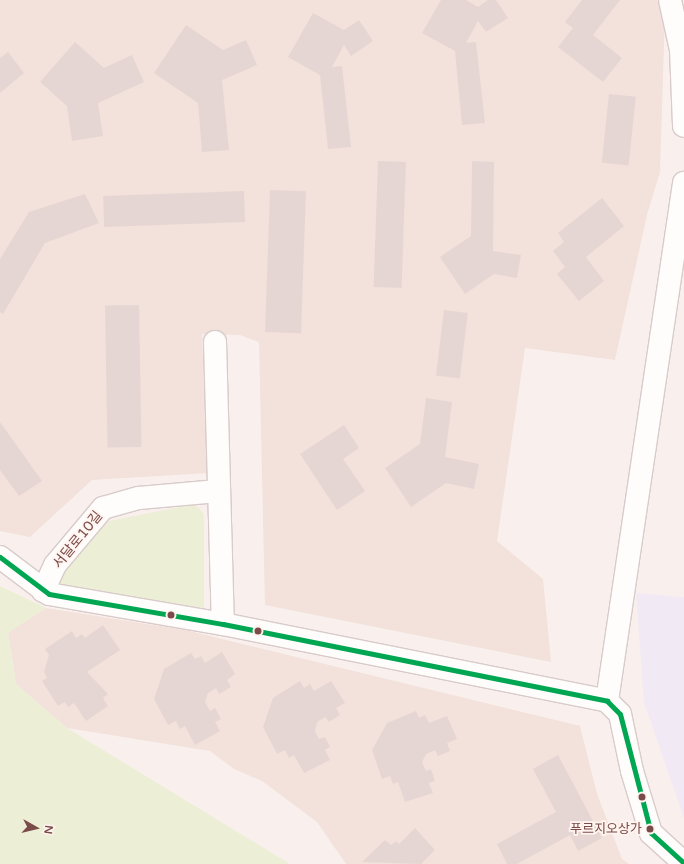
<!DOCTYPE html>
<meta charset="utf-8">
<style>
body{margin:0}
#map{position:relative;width:684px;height:864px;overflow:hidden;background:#f9f0ed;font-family:"Varela Round","Noto Sans KR",sans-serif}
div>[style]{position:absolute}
.residential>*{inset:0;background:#f3e1db}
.education>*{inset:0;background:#f1e9f4}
.green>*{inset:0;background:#eceed6}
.building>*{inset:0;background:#e6d6d3;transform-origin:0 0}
.roads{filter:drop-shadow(1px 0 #d8cbca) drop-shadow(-1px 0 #d8cbca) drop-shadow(0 1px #d8cbca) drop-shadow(0 -1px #d8cbca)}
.minor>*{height:22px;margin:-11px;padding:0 11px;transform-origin:11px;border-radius:11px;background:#fefdfc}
.bus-1>*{height:5px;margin:-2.5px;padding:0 2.5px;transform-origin:2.5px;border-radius:2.5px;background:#00a651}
.dots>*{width:11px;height:11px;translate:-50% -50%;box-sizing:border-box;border:2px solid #fff4ef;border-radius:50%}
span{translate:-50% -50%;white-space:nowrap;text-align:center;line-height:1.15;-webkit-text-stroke:3.5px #fff4ef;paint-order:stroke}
.bus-label{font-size:13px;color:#7a4b49}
.right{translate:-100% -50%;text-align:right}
.street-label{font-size:14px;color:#7a4b49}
.north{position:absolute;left:16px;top:808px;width:40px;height:40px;-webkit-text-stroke:3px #fff4ef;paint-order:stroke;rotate:98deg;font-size:11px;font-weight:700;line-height:16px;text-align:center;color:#7a4b49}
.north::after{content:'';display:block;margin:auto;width:14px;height:18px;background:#7a4b49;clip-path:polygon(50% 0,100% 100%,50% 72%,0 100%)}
</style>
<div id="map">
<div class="residential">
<div style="clip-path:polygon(0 0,657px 0,665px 13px,660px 172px,647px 215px,615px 360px,525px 348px,497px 541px,543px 579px,551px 662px,265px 605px,259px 342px,240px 335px,202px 334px,208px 473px,92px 480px,30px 537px,0 531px)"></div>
<div style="clip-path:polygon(46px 608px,185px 630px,580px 726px,597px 794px,622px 859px,629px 864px,346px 864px,317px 822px,262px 781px,234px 769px,210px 751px,67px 728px,16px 684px,8px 632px)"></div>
</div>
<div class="education">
<div style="clip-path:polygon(636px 593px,684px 597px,684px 818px,644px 703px)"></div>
</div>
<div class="green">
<div style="clip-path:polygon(195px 504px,204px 514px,204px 608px,57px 588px,62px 565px,109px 521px)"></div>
<div style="clip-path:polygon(0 586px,46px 608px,8px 633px,16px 684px,67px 728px,290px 864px,0 864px)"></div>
</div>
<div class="building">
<div style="clip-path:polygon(441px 0,466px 0,478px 7px,488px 0,496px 0,508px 18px,486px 32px,478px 21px,466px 43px,476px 42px,485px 123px,462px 125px,455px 51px,422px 33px)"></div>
<div style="clip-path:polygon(582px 0,620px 0,593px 35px,622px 58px,603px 82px,558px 47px,573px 28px,565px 22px)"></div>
<div style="clip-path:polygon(313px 13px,344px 30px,359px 20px,373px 41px,351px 56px,344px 45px,332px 67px,342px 66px,351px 147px,328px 149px,320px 75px,288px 57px)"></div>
<div style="clip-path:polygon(186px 25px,223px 50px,246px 40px,257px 65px,222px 80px,229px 150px,202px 152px,198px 103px,154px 73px)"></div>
<div style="clip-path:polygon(75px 42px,104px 68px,132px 55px,144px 82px,98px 103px,103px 136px,72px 141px,67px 106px,40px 82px)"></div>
<div style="clip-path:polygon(8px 52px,24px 73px,0 93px,0 58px)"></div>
<div style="left:609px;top:94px;width:27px;height:69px;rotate:6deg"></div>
<div style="left:378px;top:161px;width:28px;height:126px;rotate:2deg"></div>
<div style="clip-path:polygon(472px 161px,494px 162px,493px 251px,521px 255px,517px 278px,494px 274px,465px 294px,440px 257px,471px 236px)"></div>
<div style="left:270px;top:190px;width:36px;height:142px;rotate:2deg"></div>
<div style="left:244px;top:191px;width:31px;height:141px;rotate:88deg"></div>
<div style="clip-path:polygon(85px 194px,99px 223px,45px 243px,3px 314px,0 312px,0 259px,29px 212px)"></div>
<div style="clip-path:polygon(602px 198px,624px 226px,586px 257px,604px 281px,579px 301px,557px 274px,565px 267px,553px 251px,564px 242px,558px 233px)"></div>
<div style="left:139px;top:305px;width:142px;height:34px;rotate:89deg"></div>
<div style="left:444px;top:310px;width:24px;height:66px;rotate:7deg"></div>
<div style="clip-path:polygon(426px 398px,452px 402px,445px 457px,479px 464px,474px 489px,446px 483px,411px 507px,385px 468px,420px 444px)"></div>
<div style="clip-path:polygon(0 422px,42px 481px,19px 496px,0 470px)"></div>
<div style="clip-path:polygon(344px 425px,359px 448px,343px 459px,365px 491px,337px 510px,300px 454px)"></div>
<div style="clip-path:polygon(103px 625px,120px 650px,87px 672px,108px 694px,103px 698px,108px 706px,86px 721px,74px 703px,68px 707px,65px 702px,58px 706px,42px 681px,47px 678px,44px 672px,49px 655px,45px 649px,72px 631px,76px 638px,82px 634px,85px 638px)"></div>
<div style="clip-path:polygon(222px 652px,235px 674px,227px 680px,231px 687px,219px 694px,216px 688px,208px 693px,205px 702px,210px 711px,215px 708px,221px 719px,215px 722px,220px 731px,195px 745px,185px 726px,180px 729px,176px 721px,168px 725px,154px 699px,164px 669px,191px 653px,195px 659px,201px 656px,205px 663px)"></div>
<div style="clip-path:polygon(300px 681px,304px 688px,310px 684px,314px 691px,331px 681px,345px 703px,336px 708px,340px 715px,329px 722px,325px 717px,317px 722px,315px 731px,319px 739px,325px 737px,330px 747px,325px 750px,330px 760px,304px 773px,294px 755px,289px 758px,285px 750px,277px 754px,263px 727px,273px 698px)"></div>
<div style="clip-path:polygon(416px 711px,419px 718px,425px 715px,429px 723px,447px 716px,457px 739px,447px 743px,450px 751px,438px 756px,435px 750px,426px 754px,422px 762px,426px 771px,431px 769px,435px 781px,429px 783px,433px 793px,405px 802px,398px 782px,393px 784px,390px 776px,382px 779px,372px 750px,387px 723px)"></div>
<div style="clip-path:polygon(558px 755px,602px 838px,578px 851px,570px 835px,517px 864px,507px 864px,497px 844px,556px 812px,533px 769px)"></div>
<div style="clip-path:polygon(415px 828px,435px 850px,421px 864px,362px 862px,385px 840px,391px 845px,396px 841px,399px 844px)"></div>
</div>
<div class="roads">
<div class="minor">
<div style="left:670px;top:0;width:51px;rotate:77.6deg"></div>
<div style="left:681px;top:50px;width:76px;rotate:87.7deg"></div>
<div style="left:215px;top:342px;width:282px;rotate:88.4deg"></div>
<div style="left:0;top:557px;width:61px;rotate:37.1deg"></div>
<div style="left:49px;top:594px;width:177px;rotate:9.8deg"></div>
<div style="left:223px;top:624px;width:392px;rotate:11.3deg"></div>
<div style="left:607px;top:701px;width:18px;rotate:45deg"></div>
<div style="left:620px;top:714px;width:58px;rotate:78.1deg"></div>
<div style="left:632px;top:771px;width:65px;rotate:73deg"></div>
<div style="left:651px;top:833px;width:45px;rotate:42.3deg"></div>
<div style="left:43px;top:591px;width:29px;rotate:-65deg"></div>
<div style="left:55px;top:565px;width:75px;rotate:-49.9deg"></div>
<div style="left:103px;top:508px;width:37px;rotate:-16deg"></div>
<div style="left:139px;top:498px;width:79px;rotate:-5.1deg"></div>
<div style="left:607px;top:701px;width:524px;rotate:-81.54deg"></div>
</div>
</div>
<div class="bus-1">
<div style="left:0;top:557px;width:61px;rotate:37.1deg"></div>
<div style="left:49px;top:594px;width:177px;rotate:9.8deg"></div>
<div style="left:223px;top:624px;width:392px;rotate:11.3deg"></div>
<div style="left:607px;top:701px;width:18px;rotate:45deg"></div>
<div style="left:620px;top:714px;width:123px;rotate:75.4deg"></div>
<div style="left:651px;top:833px;width:45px;rotate:42.3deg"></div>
</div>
<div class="dots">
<div style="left:171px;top:615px;background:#7a4b49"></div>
<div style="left:258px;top:631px;background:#7a4b49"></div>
<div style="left:642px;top:797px;background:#7a4b49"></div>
<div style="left:650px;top:829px;background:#7a4b49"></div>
</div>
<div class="bus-label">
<span class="right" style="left:642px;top:829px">푸르지오상가</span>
</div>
<div class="street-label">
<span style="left:78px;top:540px;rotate:-51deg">서달로10길</span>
</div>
<div class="north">N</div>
</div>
